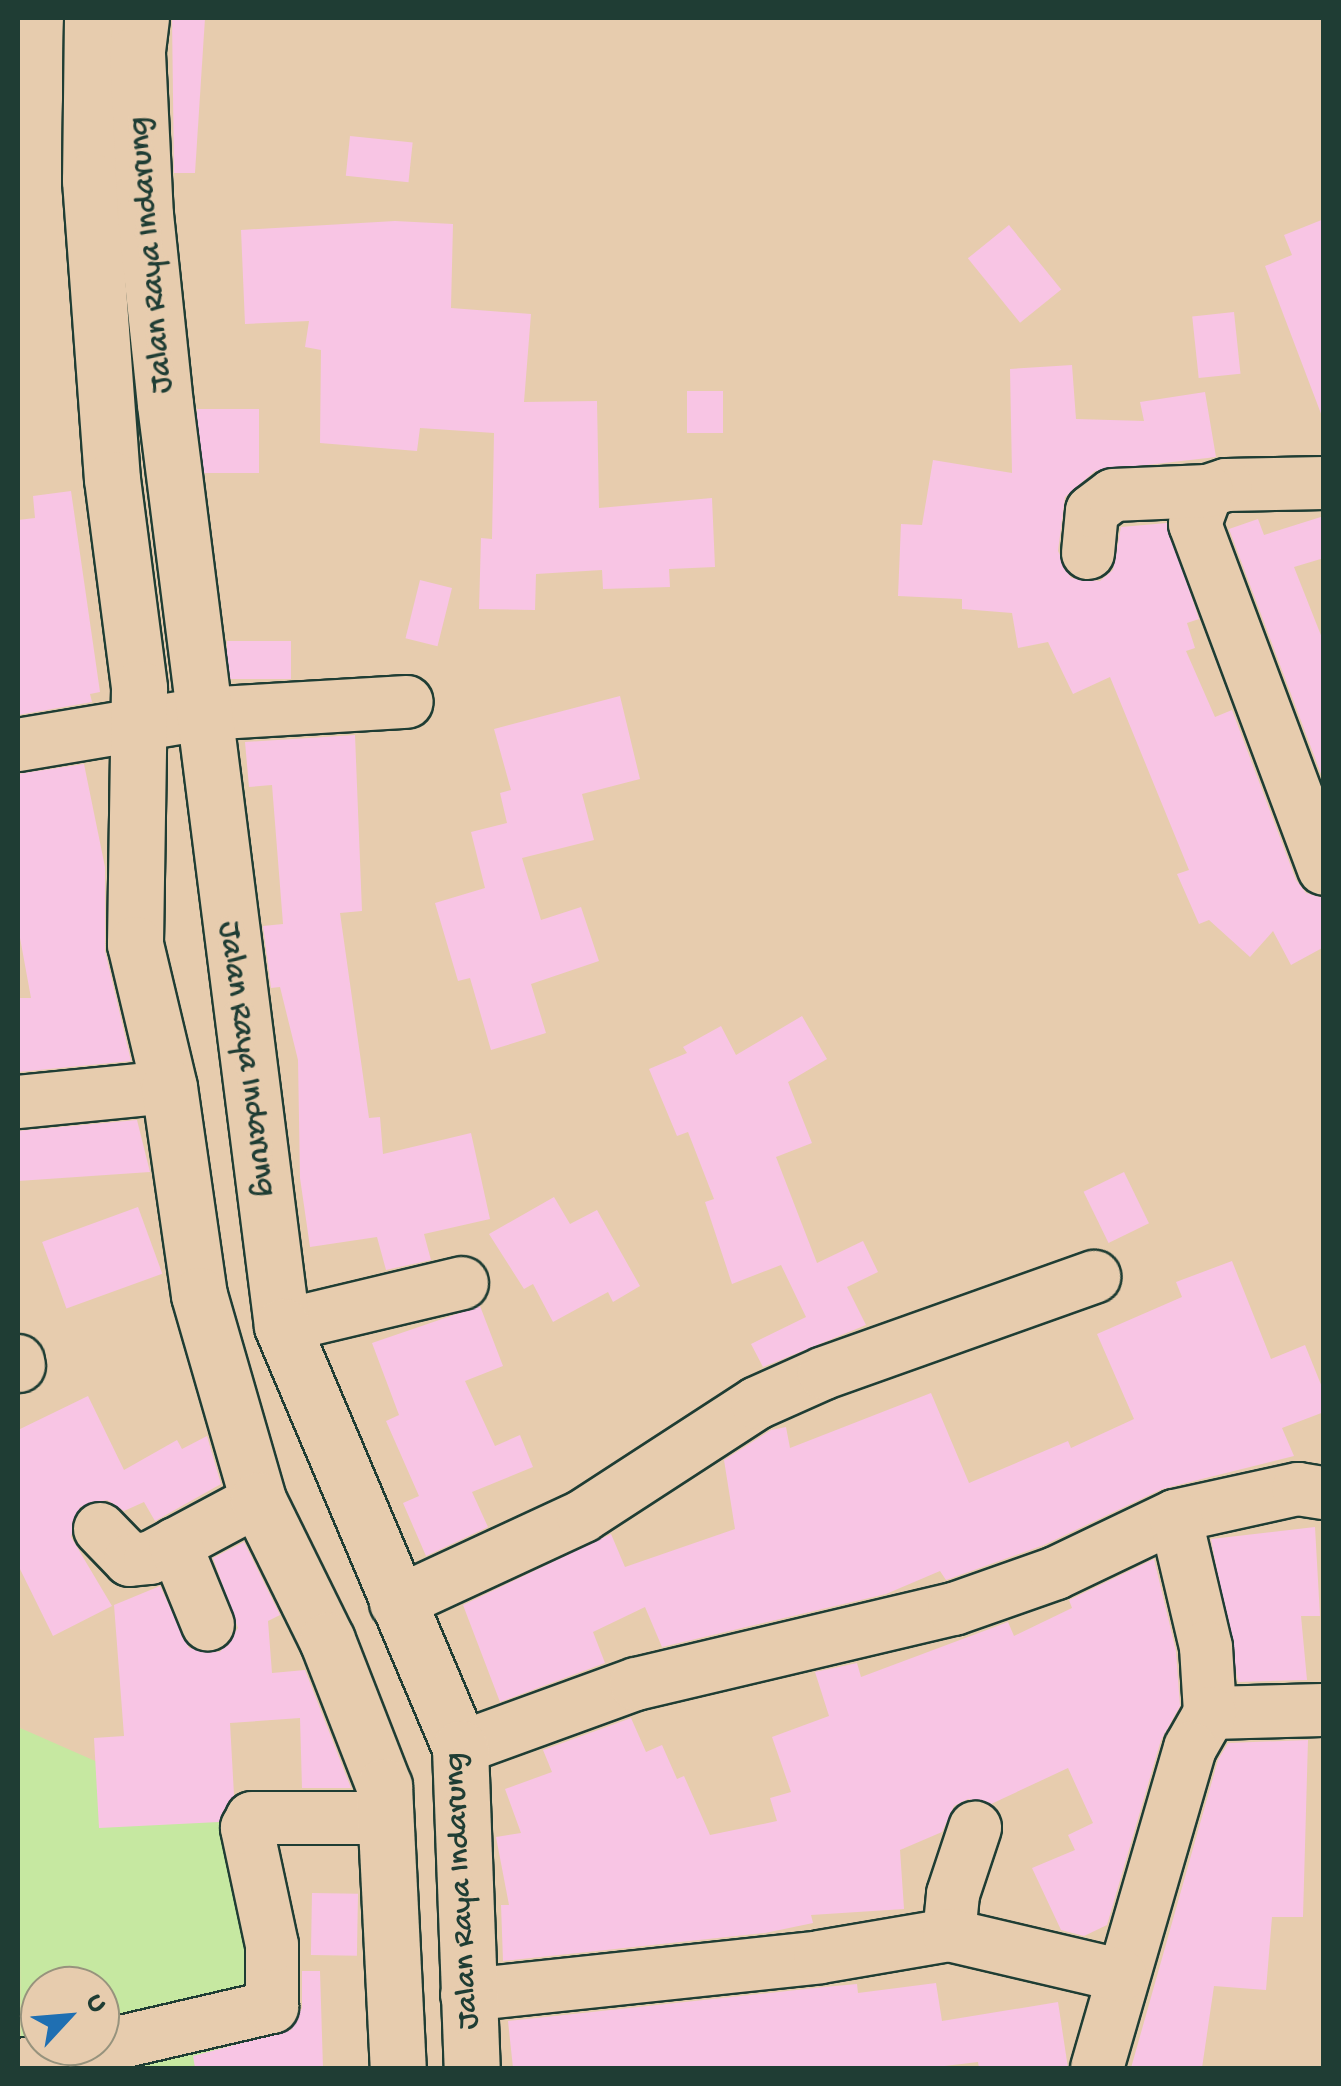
<!DOCTYPE html>
<style>
body{margin:0}
#map{position:relative;width:1341px;height:2086px;overflow:hidden;background:#e7ccae;font-family:"Gochi Hand",sans-serif}
div>[style]{position:absolute}
.green>*{inset:0;background:#c6e8a1}
.building>*{inset:0;background:#f8c5e4;transform-origin:0 0}
.roads{filter:drop-shadow(2px 0 #1f3d34) drop-shadow(-2px 0 #1f3d34) drop-shadow(0 2px #1f3d34) drop-shadow(0 -2px #1f3d34)}
.minor>*{height:52px;margin:-26px;padding:0 26px;transform-origin:26px;border-radius:26px;background:#e7ccae}
.highway>*{height:55px;margin:-27.5px;padding:0 27.5px;transform-origin:27.5px;border-radius:27.5px;background:#e7ccae}
span{translate:-50% -50%;white-space:nowrap;text-align:center;line-height:1.15;-webkit-text-stroke:10px #e7ccae;paint-order:stroke}
.street-label{font-size:32px;color:#1f3d34}
.frame{position:absolute;inset:0;border:20px solid #1f3d34;pointer-events:none}
.north{position:absolute;left:20px;top:1966px;width:100px;height:100px;box-sizing:border-box;background:#e7ccae;border:2px solid #97937d;border-radius:50%;rotate:64deg;font-size:28px;font-weight:700;line-height:40px;text-align:center;color:#1f3d34}
.north::after{content:'';display:block;margin:auto;width:35px;height:45px;background:#1f6fb2;clip-path:polygon(50% 0,100% 100%,50% 72%,0 100%)}
</style>
<div id="map">
<div class="green">
<div style="clip-path:polygon(evenodd,18px 1727px,236px 1823px,292px 2068px,21px 2068px,18px 1727px,40px 1986px,100px 1986px,100px 2046px,40px 2046px,40px 1986px)"></div>
</div>
<div class="building">
<div style="clip-path:polygon(172px 18px,205px 18px,195px 173px,174px 173px)"></div>
<div style="left:350px;top:136px;width:63px;height:40px;rotate:6deg"></div>
<div style="clip-path:polygon(1324px 219px,1324px 419px,1323px 419px,1265px 266px,1292px 255px,1284px 235px)"></div>
<div style="clip-path:polygon(395px 221px,453px 224px,451px 308px,531px 314px,524px 402px,597px 401px,599px 508px,712px 498px,715px 567px,669px 569px,670px 587px,603px 589px,602px 570px,536px 574px,535px 610px,479px 609px,481px 538px,492px 539px,494px 433px,420px 428px,417px 451px,320px 443px,321px 350px,305px 347px,309px 321px,245px 324px,241px 230px)"></div>
<div style="left:1009px;top:225px;width:83px;height:53px;rotate:51deg"></div>
<div style="left:1234px;top:312px;width:62px;height:42px;rotate:84deg"></div>
<div style="clip-path:polygon(1072px 365px,1076px 419px,1144px 421px,1140px 402px,1205px 392px,1216px 457px,1095px 471px,1065px 497px,1058px 551px,1071px 578px,1100px 581px,1113px 570px,1121px 527px,1167px 523px,1199px 619px,1187px 623px,1195px 648px,1186px 651px,1215px 717px,1232px 710px,1296px 880px,1306px 893px,1324px 898px,1324px 947px,1291px 965px,1273px 931px,1250px 957px,1209px 920px,1199px 924px,1177px 874px,1189px 870px,1110px 677px,1073px 694px,1048px 642px,1018px 648px,1012px 613px,962px 609px,962px 599px,898px 596px,901px 524px,922px 525px,933px 460px,1012px 473px,1010px 369px)"></div>
<div style="left:687px;top:391px;width:36px;height:42px"></div>
<div style="left:197px;top:409px;width:62px;height:64px"></div>
<div style="clip-path:polygon(71px 491px,100px 692px,90px 694px,92px 702px,18px 715px,18px 520px,35px 518px,33px 496px)"></div>
<div style="clip-path:polygon(1324px 516px,1324px 558px,1294px 567px,1324px 643px,1324px 782px,1229px 529px,1258px 519px,1264px 535px)"></div>
<div style="left:420px;top:580px;width:33px;height:60px;rotate:14deg"></div>
<div style="left:291px;top:641px;width:38px;height:64px;rotate:90deg"></div>
<div style="clip-path:polygon(620px 696px,640px 779px,582px 794px,594px 840px,522px 858px,541px 920px,581px 907px,599px 961px,531px 984px,546px 1033px,491px 1050px,470px 978px,458px 981px,435px 903px,485px 888px,471px 832px,507px 823px,500px 793px,511px 790px,494px 729px)"></div>
<div style="clip-path:polygon(355px 735px,362px 911px,340px 913px,369px 1118px,380px 1117px,383px 1154px,471px 1133px,490px 1219px,424px 1234px,431px 1260px,386px 1270px,377px 1237px,310px 1247px,300px 1178px,298px 1060px,280px 987px,271px 988px,263px 926px,283px 924px,272px 785px,249px 787px,245px 742px)"></div>
<div style="clip-path:polygon(84px 764px,105px 867px,105px 951px,131px 1061px,18px 1072px,18px 998px,31px 998px,18px 927px,18px 774px)"></div>
<div style="clip-path:polygon(802px 1016px,827px 1059px,788px 1082px,812px 1143px,776px 1157px,817px 1263px,863px 1241px,878px 1272px,847px 1287px,866px 1325px,763px 1367px,751px 1344px,806px 1317px,781px 1265px,732px 1284px,705px 1202px,714px 1199px,688px 1132px,677px 1136px,649px 1069px,687px 1053px,683px 1047px,721px 1026px,736px 1055px)"></div>
<div style="clip-path:polygon(137px 1120px,150px 1172px,18px 1181px,18px 1131px)"></div>
<div style="left:1124px;top:1172px;width:57px;height:45px;rotate:64deg"></div>
<div style="clip-path:polygon(554px 1197px,570px 1224px,597px 1210px,640px 1286px,613px 1302px,608px 1292px,553px 1322px,533px 1284px,524px 1289px,489px 1234px)"></div>
<div style="left:138px;top:1207px;width:71px;height:102px;rotate:70deg"></div>
<div style="clip-path:polygon(1232px 1261px,1271px 1359px,1305px 1345px,1324px 1392px,1324px 1412px,1282px 1428px,1294px 1456px,1162px 1489px,1044px 1545px,946px 1580px,940px 1571px,886px 1594px,662px 1647px,645px 1607px,593px 1632px,605px 1663px,500px 1702px,463px 1605px,611px 1534px,625px 1567px,735px 1529px,724px 1460px,771px 1430px,786px 1427px,790px 1448px,931px 1393px,969px 1483px,1068px 1441px,1071px 1448px,1134px 1419px,1097px 1334px,1182px 1297px,1176px 1282px)"></div>
<div style="clip-path:polygon(480px 1306px,503px 1366px,465px 1381px,495px 1446px,520px 1435px,533px 1467px,472px 1492px,488px 1527px,426px 1556px,403px 1503px,419px 1496px,386px 1421px,399px 1415px,372px 1343px)"></div>
<div style="clip-path:polygon(88px 1396px,124px 1470px,177px 1440px,182px 1449px,207px 1436px,221px 1484px,155px 1521px,144px 1502px,124px 1511px,107px 1500px,80px 1507px,71px 1537px,112px 1606px,53px 1636px,18px 1565px,18px 1430px)"></div>
<div style="clip-path:polygon(1315px 1527px,1320px 1616px,1301px 1616px,1307px 1680px,1238px 1682px,1211px 1539px)"></div>
<div style="clip-path:polygon(244px 1542px,280px 1615px,268px 1621px,272px 1673px,305px 1670px,351px 1788px,302px 1788px,300px 1718px,230px 1723px,234px 1795px,219px 1822px,99px 1828px,94px 1738px,124px 1736px,114px 1605px,160px 1586px,189px 1648px,220px 1652px,238px 1628px,213px 1558px)"></div>
<div style="clip-path:polygon(1154px 1559px,1176px 1651px,1180px 1706px,1161px 1740px,1107px 1925px,1084px 1936px,1061px 1930px,1032px 1868px,1075px 1850px,1068px 1835px,1093px 1823px,1068px 1768px,991px 1804px,968px 1799px,954px 1806px,942px 1832px,900px 1850px,904px 1909px,811px 1915px,813px 1923px,765px 1933px,503px 1961px,501px 1905px,509px 1905px,496px 1837px,521px 1833px,505px 1789px,552px 1772px,543px 1750px,631px 1718px,646px 1752px,662px 1745px,677px 1779px,684px 1776px,710px 1835px,777px 1821px,770px 1798px,791px 1792px,772px 1737px,829px 1716px,815px 1672px,857px 1663px,861px 1677px,1008px 1622px,1014px 1636px,1072px 1608px,1069px 1600px)"></div>
<div style="clip-path:polygon(1308px 1740px,1303px 1917px,1272px 1917px,1266px 1990px,1214px 1986px,1202px 2068px,1131px 2068px,1218px 1760px,1228px 1743px)"></div>
<div style="left:312px;top:1893px;width:46px;height:62px;rotate:1deg"></div>
<div style="clip-path:polygon(302px 1971px,320px 1971px,323px 2068px,195px 2068px,193px 2056px,291px 2030px,302px 2008px)"></div>
<div style="clip-path:polygon(936px 1983px,942px 2021px,1058px 2002px,1068px 2068px,979px 2068px,978px 2062px,928px 2068px,513px 2068px,508px 2021px,824px 1987px,857px 1984px,858px 1993px)"></div>
</div>
<div class="roads">
<div class="minor">
<div style="left:1324px;top:483px;width:98px;rotate:178.8deg"></div>
<div style="left:1226px;top:485px;width:20px;rotate:162deg"></div>
<div style="left:1207px;top:491px;width:35px;rotate:110deg"></div>
<div style="left:1195px;top:524px;width:368px;rotate:69.5deg"></div>
<div style="left:1088px;top:553px;width:42px;rotate:-84.6deg"></div>
<div style="left:1092px;top:511px;width:26px;rotate:-37deg"></div>
<div style="left:1113px;top:495px;width:94px;rotate:-2.4deg"></div>
<div style="left:18px;top:745px;width:188px;rotate:-9.5deg"></div>
<div style="left:203px;top:714px;width:204px;rotate:-3.4deg"></div>
<div style="left:18px;top:1102px;width:152px;rotate:-5.7deg"></div>
<div style="left:282px;top:1326px;width:185px;rotate:-13.4deg"></div>
<div style="left:18px;top:1361px;width:5px;rotate:79deg"></div>
<div style="left:1175px;top:1516px;width:126px;rotate:-12.4deg"></div>
<div style="left:1298px;top:1489px;width:26px;rotate:9deg"></div>
<div style="left:100px;top:1529px;width:43px;rotate:45.9deg"></div>
<div style="left:130px;top:1560px;width:20px;rotate:-6deg"></div>
<div style="left:150px;top:1558px;width:123px;rotate:-28.2deg"></div>
<div style="left:175px;top:1544px;width:87px;rotate:67.8deg"></div>
<div style="left:396px;top:1603px;width:206px;rotate:-24.9deg"></div>
<div style="left:583px;top:1516px;width:207px;rotate:-33deg"></div>
<div style="left:757px;top:1403px;width:73px;rotate:-24.1deg"></div>
<div style="left:824px;top:1373px;width:287px;rotate:-19.6deg"></div>
<div style="left:1210px;top:1713px;width:114px;rotate:-1.5deg"></div>
<div style="left:460px;top:1748px;width:187px;rotate:-20deg"></div>
<div style="left:636px;top:1684px;width:327px;rotate:-13.3deg"></div>
<div style="left:954px;top:1609px;width:108px;rotate:-19.4deg"></div>
<div style="left:1056px;top:1573px;width:132px;rotate:-25.6deg"></div>
<div style="left:1175px;top:1516px;width:135px;rotate:76.7deg"></div>
<div style="left:1206px;top:1647px;width:66px;rotate:86.5deg"></div>
<div style="left:1210px;top:1713px;width:40px;rotate:119.7deg"></div>
<div style="left:1190px;top:1748px;width:333px;rotate:106.2deg"></div>
<div style="left:949px;top:1935px;width:41px;rotate:-84.4deg"></div>
<div style="left:953px;top:1894px;width:70px;rotate:-71.6deg"></div>
<div style="left:467px;top:1995px;width:355px;rotate:-6.1deg"></div>
<div style="left:820px;top:1957px;width:131px;rotate:-9.7deg"></div>
<div style="left:949px;top:1935px;width:176px;rotate:13.2deg"></div>
<div style="left:18px;top:2066px;width:261px;rotate:-13.1deg"></div>
<div style="left:272px;top:2007px;width:62px;rotate:-90deg"></div>
<div style="left:272px;top:1945px;width:120px;rotate:-102.1deg"></div>
<div style="left:247px;top:1828px;width:11px;rotate:-63deg"></div>
<div style="left:252px;top:1818px;width:134px"></div>
</div>
<div class="highway">
<div style="left:92px;top:18px;width:162px;rotate:90.7deg"></div>
<div style="left:90px;top:180px;width:300px;rotate:85.8deg"></div>
<div style="left:112px;top:479px;width:211px;rotate:82.6deg"></div>
<div style="left:139px;top:688px;width:256px;rotate:90.9deg"></div>
<div style="left:135px;top:944px;width:147px;rotate:76.6deg"></div>
<div style="left:169px;top:1087px;width:210px;rotate:81.8deg"></div>
<div style="left:199px;top:1295px;width:213px;rotate:73.9deg"></div>
<div style="left:258px;top:1500px;width:156px;rotate:63.8deg"></div>
<div style="left:327px;top:1640px;width:157px;rotate:68.7deg"></div>
<div style="left:384px;top:1786px;width:282px;rotate:87.2deg"></div>
<div style="left:141px;top:18px;width:35px;rotate:97deg"></div>
<div style="left:137px;top:53px;width:161px;rotate:87.2deg"></div>
<div style="left:145px;top:214px;width:191px;rotate:84deg"></div>
<div style="left:165px;top:404px;width:929px;rotate:82.77deg"></div>
<div style="left:282px;top:1326px;width:458px;rotate:67.1deg"></div>
<div style="left:460px;top:1748px;width:320px;rotate:87.9deg"></div>
</div>
</div>
<div class="street-label">
<span style="left:152px;top:255px;rotate:-95deg">Jalan Raya Indarung</span>
<span style="left:246px;top:1059px;rotate:82deg">Jalan Raya Indarung</span>
<span style="left:463px;top:1891px;rotate:-93deg">Jalan Raya Indarung</span>
</div>
<div class="frame"></div>
<div class="north">U</div>
</div>
